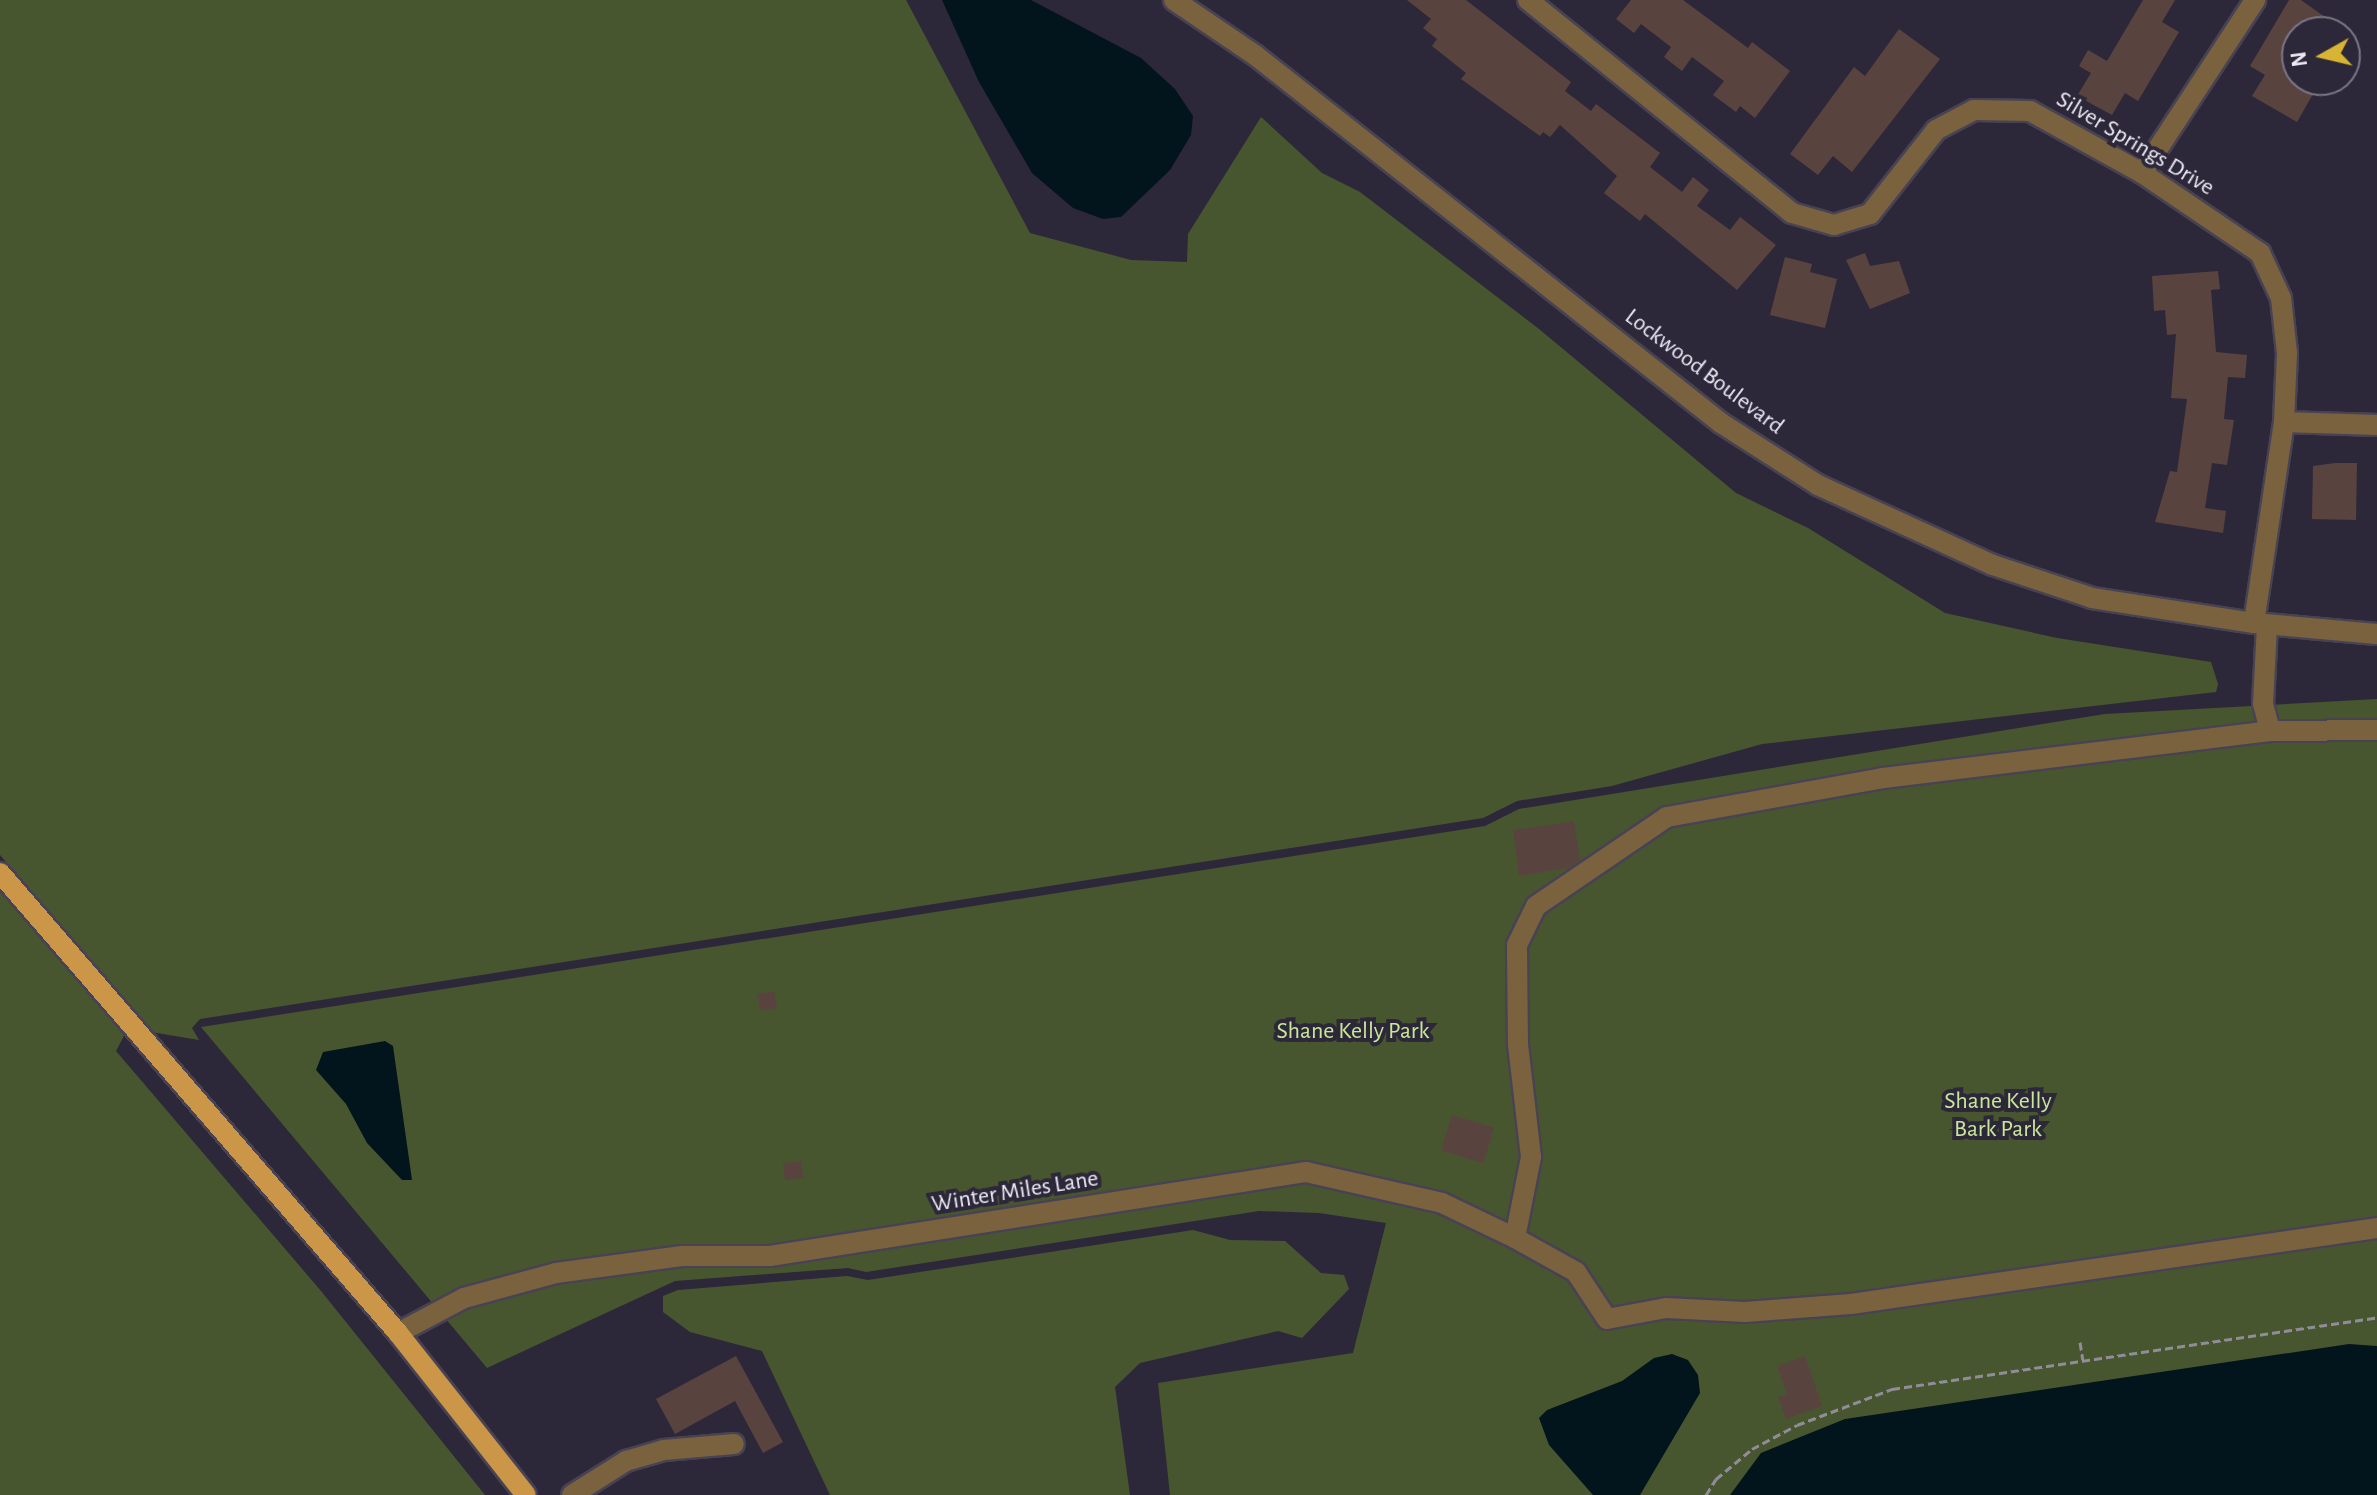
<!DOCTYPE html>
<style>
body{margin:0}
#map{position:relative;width:2377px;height:1495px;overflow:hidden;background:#2d2839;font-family:"Alegreya Sans",sans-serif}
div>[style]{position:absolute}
.green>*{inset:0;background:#485630}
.water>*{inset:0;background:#02151c}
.building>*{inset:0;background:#59433f;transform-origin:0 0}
.path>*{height:3px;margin-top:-1.5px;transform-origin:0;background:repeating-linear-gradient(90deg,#908c9a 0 8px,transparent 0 12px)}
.roads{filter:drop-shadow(2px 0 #484353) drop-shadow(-2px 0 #484353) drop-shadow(0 2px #484353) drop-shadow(0 -2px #484353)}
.minor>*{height:20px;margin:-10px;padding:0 10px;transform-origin:10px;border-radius:10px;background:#7b623e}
.major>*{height:20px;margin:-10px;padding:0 10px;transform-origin:10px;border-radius:10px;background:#cb9647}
span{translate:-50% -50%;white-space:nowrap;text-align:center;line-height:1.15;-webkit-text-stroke:8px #2d2839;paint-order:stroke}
.street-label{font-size:24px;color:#eeebf6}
.park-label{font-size:24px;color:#cae698}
.north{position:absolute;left:2281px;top:16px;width:80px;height:80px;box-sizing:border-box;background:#2d2839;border:2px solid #7a7685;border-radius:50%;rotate:262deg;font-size:22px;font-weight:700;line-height:32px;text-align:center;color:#eeebf6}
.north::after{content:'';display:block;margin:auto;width:28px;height:36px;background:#d7b434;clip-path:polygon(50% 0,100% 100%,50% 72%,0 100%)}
</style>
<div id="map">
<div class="green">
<div style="clip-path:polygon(0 0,906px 0,1030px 233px,1131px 260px,1187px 262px,1188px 234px,1261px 117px,1322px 173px,1360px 192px,1539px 329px,1736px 493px,1808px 528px,1945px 613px,2057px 638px,2211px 662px,2218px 684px,2216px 692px,1762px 744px,1612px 786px,1517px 801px,1483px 818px,200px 1019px,192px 1028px,199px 1040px,151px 1032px,0 855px)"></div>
<div style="clip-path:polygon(2377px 699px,2377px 1495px,1170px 1495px,1158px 1383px,1353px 1353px,1386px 1223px,1319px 1213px,1259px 1211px,866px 1272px,848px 1268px,675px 1281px,487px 1368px,201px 1027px,1485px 826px,1519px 809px,2105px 714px)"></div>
<div style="clip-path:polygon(0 890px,125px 1034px,116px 1051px,321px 1291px,485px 1495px,0 1495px)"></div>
<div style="clip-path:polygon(1193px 1230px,1230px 1240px,1285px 1241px,1321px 1273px,1344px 1275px,1349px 1289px,1302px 1338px,1278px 1331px,1140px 1363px,1115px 1387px,1130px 1495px,830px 1495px,762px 1351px,690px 1332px,663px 1312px,663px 1296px,678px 1290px,847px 1276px,868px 1280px)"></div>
</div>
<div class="water">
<div style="clip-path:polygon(942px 0,1031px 0,1141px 58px,1175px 89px,1193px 116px,1191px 135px,1170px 170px,1121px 217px,1103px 219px,1073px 208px,1032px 173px,979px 82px)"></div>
<div style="clip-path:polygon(385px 1041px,393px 1046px,412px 1180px,402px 1180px,367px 1143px,346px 1104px,316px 1070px,323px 1052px)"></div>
<div style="clip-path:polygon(2349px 1344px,2377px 1346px,2377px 1495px,1730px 1495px,1761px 1453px,1845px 1419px)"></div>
<div style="clip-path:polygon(1672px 1354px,1688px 1360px,1698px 1375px,1700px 1393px,1640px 1495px,1593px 1495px,1549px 1445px,1539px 1418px,1547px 1410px,1622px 1381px,1654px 1358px)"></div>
</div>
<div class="building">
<div style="clip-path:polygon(1407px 0,1466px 0,1571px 82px,1565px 91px,1591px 111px,1596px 104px,1660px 153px,1650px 167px,1682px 192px,1693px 177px,1709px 190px,1697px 206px,1730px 230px,1740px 217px,1776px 245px,1737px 290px,1645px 214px,1640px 221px,1604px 193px,1617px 176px,1560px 125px,1550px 137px,1543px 132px,1540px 136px,1461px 79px,1466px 73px,1432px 46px,1437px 39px,1423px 28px,1431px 19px)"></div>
<div style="clip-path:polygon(1631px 0,1683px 0,1748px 48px,1752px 42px,1790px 71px,1755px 118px,1740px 106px,1736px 112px,1713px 95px,1724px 81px,1692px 57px,1682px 71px,1664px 57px,1671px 47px,1641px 24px,1634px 33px,1616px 19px)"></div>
<div style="clip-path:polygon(2143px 0,2175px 0,2162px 22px,2179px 32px,2138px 101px,2125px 93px,2112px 115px,2077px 96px,2091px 73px,2079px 66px,2088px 50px,2107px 61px)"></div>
<div style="clip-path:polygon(2289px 0,2301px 0,2346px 32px,2297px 32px,2297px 80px,2321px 80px,2297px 122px,2252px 96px,2265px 75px,2250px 66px)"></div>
<div style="clip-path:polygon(1899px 29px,1940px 59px,1852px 172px,1833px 156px,1818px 175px,1790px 154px,1854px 67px,1865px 76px)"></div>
<div style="clip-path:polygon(1865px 253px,1870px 266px,1899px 261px,1910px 293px,1870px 309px,1846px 260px)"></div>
<div style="clip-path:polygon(1785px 257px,1812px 264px,1810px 272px,1837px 279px,1825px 328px,1770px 315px)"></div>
<div style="clip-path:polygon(2218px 271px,2220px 289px,2211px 290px,2216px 352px,2247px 355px,2245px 378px,2228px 377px,2224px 419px,2234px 420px,2227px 465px,2212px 463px,2205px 508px,2226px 511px,2223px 533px,2155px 522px,2170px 471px,2177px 472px,2187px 399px,2171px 398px,2176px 334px,2167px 335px,2165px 310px,2154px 311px,2152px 276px)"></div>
<div style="clip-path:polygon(2335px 463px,2357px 463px,2356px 520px,2312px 519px,2313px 466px)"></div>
<div style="clip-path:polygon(1574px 821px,1580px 860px,1568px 868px,1519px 876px,1513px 830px)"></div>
<div style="left:774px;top:991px;width:17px;height:17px;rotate:80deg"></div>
<div style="left:1452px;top:1115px;width:44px;height:37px;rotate:17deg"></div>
<div style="left:801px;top:1161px;width:17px;height:18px;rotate:83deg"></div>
<div style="clip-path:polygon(736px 1356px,783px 1442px,763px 1453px,735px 1401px,675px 1434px,656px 1399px)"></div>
<div style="clip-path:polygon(1805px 1356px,1822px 1406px,1786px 1419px,1778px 1397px,1787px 1394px,1777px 1366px)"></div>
</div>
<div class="path">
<div style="left:2080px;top:1342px;width:18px;rotate:81deg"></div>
<div style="left:1706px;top:1495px;width:19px;rotate:-58deg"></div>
<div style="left:1716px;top:1479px;width:47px;rotate:-39.8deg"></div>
<div style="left:1752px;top:1449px;width:51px;rotate:-28.1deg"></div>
<div style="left:1797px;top:1425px;width:102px;rotate:-20.8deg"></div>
<div style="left:1892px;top:1389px;width:490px;rotate:-8.4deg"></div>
</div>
<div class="roads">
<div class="minor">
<div style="left:1174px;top:0;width:98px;rotate:34.2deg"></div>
<div style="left:1255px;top:55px;width:594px;rotate:38.3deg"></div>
<div style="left:1721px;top:423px;width:115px;rotate:32.6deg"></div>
<div style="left:1818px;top:485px;width:192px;rotate:24.6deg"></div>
<div style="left:1993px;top:565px;width:104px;rotate:18.4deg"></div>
<div style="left:2092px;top:598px;width:164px;rotate:8.8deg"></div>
<div style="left:2254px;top:623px;width:123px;rotate:5.1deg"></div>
<div style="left:1528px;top:0;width:339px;rotate:38.9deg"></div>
<div style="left:1792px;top:213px;width:44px;rotate:15.9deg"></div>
<div style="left:1834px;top:225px;width:38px;rotate:-17deg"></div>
<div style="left:1870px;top:214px;width:107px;rotate:-51.8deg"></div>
<div style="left:1936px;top:130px;width:43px;rotate:-27.8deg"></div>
<div style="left:1974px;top:110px;width:56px;rotate:1deg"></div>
<div style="left:2030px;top:111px;width:128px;rotate:29deg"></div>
<div style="left:2142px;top:173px;width:143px;rotate:34.1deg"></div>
<div style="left:2260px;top:253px;width:50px;rotate:65deg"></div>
<div style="left:2281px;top:298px;width:55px;rotate:83.8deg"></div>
<div style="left:2287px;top:353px;width:69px;rotate:92.5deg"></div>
<div style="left:2284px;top:422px;width:203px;rotate:98.5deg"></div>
<div style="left:2142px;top:173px;width:207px;rotate:-56.8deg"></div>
<div style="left:2284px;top:422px;width:93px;rotate:1.8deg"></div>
<div style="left:2267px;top:625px;width:79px;rotate:92.9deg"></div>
<div style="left:2263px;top:704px;width:28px;rotate:75deg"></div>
<div style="left:2270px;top:731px;width:107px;rotate:-0.5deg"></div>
<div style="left:1515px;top:1238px;width:83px;rotate:-78.8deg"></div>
<div style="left:1531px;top:1157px;width:114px;rotate:-96.6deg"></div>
<div style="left:1518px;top:1044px;width:99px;rotate:-90.6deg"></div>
<div style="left:1517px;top:945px;width:43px;rotate:-64deg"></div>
<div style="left:1536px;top:906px;width:158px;rotate:-34.2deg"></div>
<div style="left:1667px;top:817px;width:219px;rotate:-10.2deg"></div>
<div style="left:1883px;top:778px;width:390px;rotate:-6.9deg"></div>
<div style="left:398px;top:1333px;width:75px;rotate:-27.9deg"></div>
<div style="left:464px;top:1298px;width:95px;rotate:-15.2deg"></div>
<div style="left:556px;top:1273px;width:127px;rotate:-7.7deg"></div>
<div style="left:682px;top:1256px;width:88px"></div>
<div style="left:770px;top:1256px;width:543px;rotate:-8.91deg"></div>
<div style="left:1306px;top:1172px;width:139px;rotate:12.8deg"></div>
<div style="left:1442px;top:1203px;width:81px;rotate:25.6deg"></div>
<div style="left:1515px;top:1238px;width:70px;rotate:29.1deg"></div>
<div style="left:1576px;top:1272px;width:56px;rotate:56.6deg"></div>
<div style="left:1607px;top:1319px;width:60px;rotate:-10.6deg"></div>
<div style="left:1666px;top:1308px;width:79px;rotate:2.9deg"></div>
<div style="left:1745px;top:1312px;width:106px;rotate:-4.3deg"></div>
<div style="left:1851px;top:1304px;width:531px;rotate:-8.22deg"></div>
<div style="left:572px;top:1495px;width:64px;rotate:-32.2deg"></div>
<div style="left:626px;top:1461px;width:40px;rotate:-16deg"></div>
<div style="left:664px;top:1450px;width:70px;rotate:-4.9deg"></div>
</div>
<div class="major">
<div style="left:0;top:873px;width:608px;rotate:49.13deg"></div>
<div style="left:398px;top:1333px;width:206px;rotate:51.7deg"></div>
</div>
</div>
<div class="street-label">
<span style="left:2135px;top:144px;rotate:31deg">Silver Springs Drive</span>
<span style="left:1704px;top:372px;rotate:37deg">Lockwood Boulevard</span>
<span style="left:1015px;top:1192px;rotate:-9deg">Winter Miles Lane</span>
</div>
<div class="park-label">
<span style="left:1353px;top:1032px">Shane Kelly Park</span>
<span style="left:1998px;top:1116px">Shane Kelly<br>Bark Park</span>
</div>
<div class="north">N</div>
</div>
